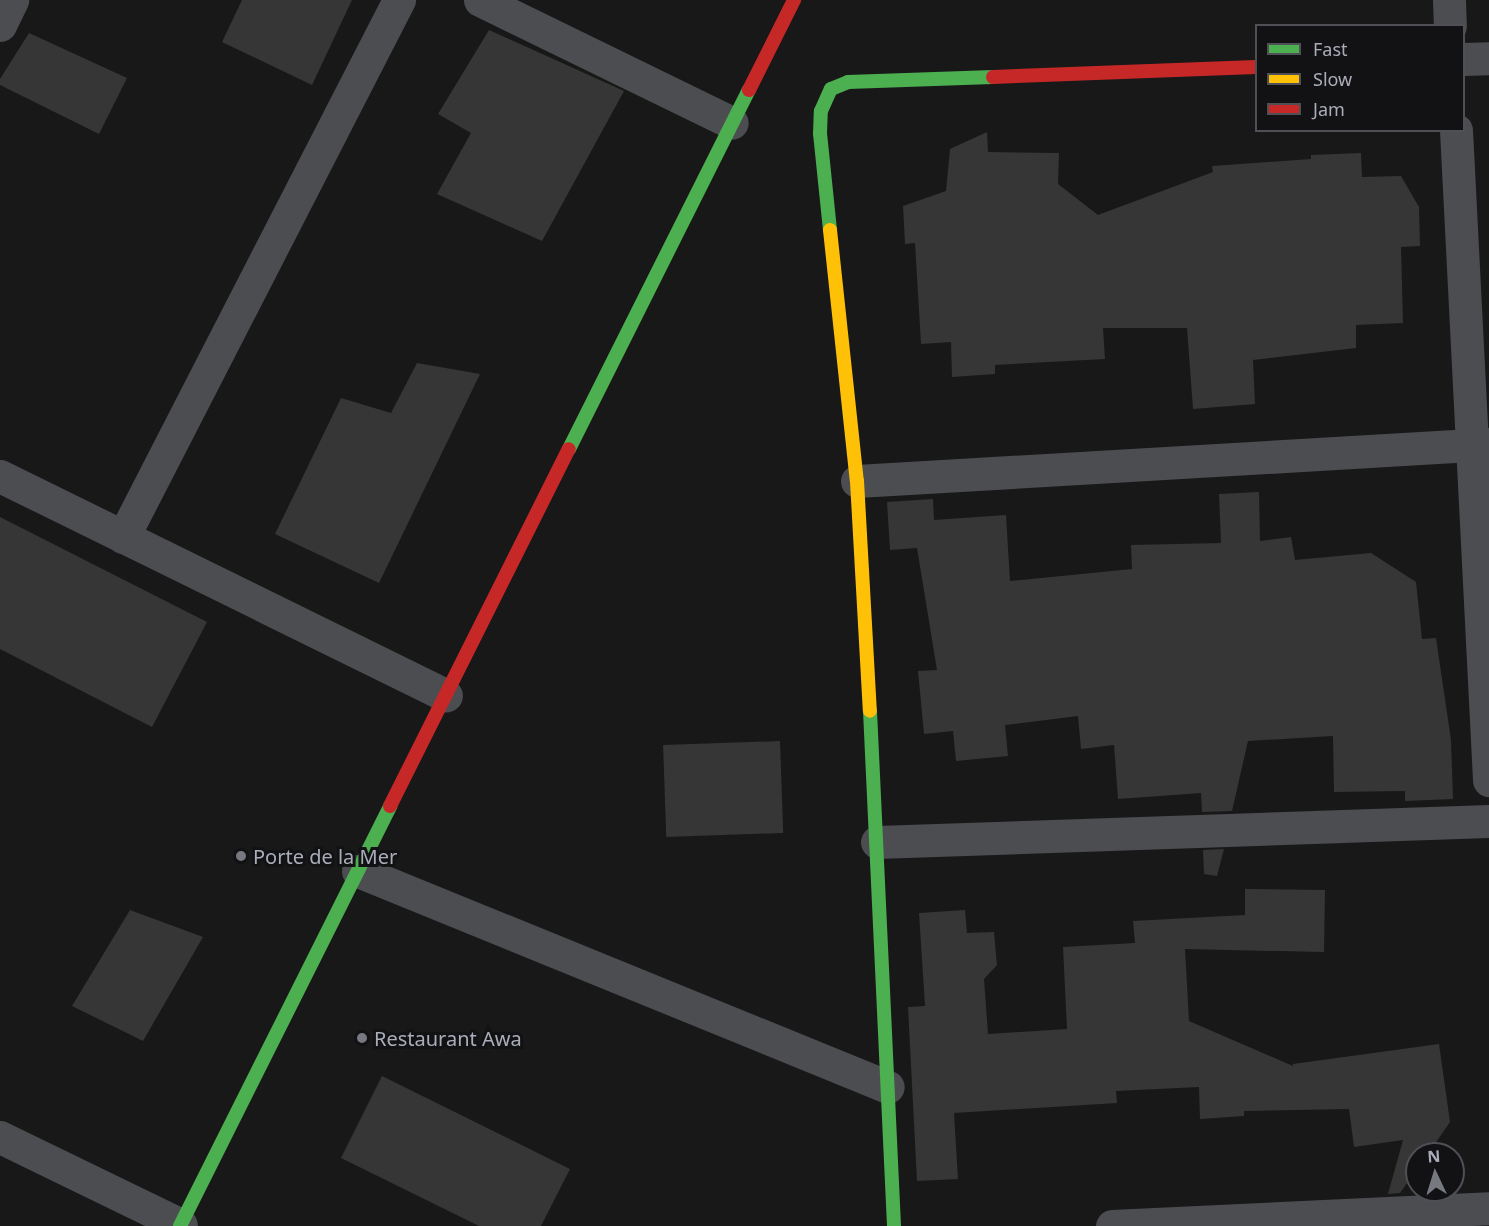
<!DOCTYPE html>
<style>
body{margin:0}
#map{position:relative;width:1489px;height:1226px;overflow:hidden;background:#181818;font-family:"Noto Sans",sans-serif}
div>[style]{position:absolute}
.building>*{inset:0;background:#363637;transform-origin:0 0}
.street>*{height:33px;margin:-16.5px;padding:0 16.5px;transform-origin:16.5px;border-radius:16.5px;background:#4c4d51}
.fast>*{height:14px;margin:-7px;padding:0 7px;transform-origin:7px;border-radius:7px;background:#4caf50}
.slow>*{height:14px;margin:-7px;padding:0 7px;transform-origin:7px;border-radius:7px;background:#ffc107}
.jam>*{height:14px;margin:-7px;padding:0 7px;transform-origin:7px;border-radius:7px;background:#c62828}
.dots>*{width:16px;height:16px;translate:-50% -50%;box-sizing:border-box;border:3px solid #121214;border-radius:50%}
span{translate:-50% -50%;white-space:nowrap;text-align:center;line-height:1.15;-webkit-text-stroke:6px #121214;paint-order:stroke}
.poi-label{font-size:20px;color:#aaadb9}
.left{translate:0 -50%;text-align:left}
.legend{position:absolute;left:1255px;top:24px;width:210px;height:108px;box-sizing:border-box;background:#121214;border:2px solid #4f5056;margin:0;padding:8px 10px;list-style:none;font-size:18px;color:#aaadb9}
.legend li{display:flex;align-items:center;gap:12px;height:30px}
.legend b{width:30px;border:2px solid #4f5056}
.north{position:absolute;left:1405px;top:1142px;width:60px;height:60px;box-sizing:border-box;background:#121214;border:2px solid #4f5056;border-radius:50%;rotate:356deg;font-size:16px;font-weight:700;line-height:24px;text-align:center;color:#aaadb9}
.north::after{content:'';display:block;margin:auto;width:21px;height:27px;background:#777981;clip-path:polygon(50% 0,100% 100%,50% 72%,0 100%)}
</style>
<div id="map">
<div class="building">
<div style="clip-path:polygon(242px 0,352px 0,312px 85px,222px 42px)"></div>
<div style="clip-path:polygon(489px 30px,624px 91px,542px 241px,437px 194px,471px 133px,438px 114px)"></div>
<div style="clip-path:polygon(29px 33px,127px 78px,99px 134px,0 85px,0 79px)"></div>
<div style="clip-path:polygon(987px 132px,988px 152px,1059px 153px,1058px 184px,1098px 215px,1213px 172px,1212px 166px,1311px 159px,1311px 155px,1361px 153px,1362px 177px,1401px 176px,1419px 207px,1420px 246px,1401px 247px,1403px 323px,1356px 325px,1356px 348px,1253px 360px,1255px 404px,1193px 409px,1187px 328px,1103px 328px,1105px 359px,995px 365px,995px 374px,952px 377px,951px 342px,921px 344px,915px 243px,905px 244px,903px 206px,946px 191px,950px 149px)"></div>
<div style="clip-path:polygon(417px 363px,480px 374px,379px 583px,275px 534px,341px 398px,391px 413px)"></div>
<div style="clip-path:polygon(1259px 492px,1260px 541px,1291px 537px,1295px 560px,1371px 553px,1416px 582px,1422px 639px,1436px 638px,1451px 740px,1453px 799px,1405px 801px,1405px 791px,1334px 792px,1333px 736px,1248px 741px,1232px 811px,1202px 812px,1201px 793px,1118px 799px,1114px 745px,1081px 749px,1078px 716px,1005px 725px,1008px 756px,956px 761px,953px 731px,924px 734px,918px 671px,937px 670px,917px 548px,890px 550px,887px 502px,933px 499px,934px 520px,1006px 515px,1010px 581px,1132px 569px,1131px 545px,1221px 543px,1219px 494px)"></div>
<div style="clip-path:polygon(0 517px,207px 622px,152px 727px,0 649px)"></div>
<div style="left:780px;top:741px;width:92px;height:117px;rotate:88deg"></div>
<div style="clip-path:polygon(1224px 849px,1217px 876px,1204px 874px,1203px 850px)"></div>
<div style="clip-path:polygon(1245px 889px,1325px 890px,1324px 952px,1185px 949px,1189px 1021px,1293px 1066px,1293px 1064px,1439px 1044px,1450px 1122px,1428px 1154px,1417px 1154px,1417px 1169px,1400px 1193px,1388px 1194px,1403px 1140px,1354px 1147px,1349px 1109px,1244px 1111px,1244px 1116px,1200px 1119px,1199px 1087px,1116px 1091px,1117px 1103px,954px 1113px,958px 1179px,917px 1181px,908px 1007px,925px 1006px,919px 913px,965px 910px,967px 933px,994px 932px,997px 965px,984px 979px,988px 1034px,1067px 1029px,1063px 947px,1135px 943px,1133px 921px,1245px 915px)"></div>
<div style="clip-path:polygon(130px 910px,203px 937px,143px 1041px,72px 1006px)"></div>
<div style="clip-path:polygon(382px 1076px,570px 1169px,541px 1226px,479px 1226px,341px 1158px)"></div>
</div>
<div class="street">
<div style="left:480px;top:0;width:280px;rotate:26deg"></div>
<div style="left:1449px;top:0;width:26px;rotate:88deg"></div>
<div style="left:0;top:25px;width:28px;rotate:-64deg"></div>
<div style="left:1464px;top:59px;width:25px;rotate:-2deg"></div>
<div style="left:1456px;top:130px;width:651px;rotate:87.09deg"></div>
<div style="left:0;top:476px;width:497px;rotate:26.2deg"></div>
<div style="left:857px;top:481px;width:633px;rotate:-3.35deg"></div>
<div style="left:123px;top:537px;width:604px;rotate:-62.8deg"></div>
<div style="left:877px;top:842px;width:612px;rotate:-1.97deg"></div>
<div style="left:358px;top:871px;width:572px;rotate:22.17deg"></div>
<div style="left:0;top:1137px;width:201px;rotate:25.9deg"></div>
<div style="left:1112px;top:1226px;width:377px;rotate:-2.7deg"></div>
</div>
<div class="fast">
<div style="left:830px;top:230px;width:97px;rotate:-95.9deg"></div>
<div style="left:820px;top:134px;width:23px;rotate:-88deg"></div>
<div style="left:821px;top:111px;width:24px;rotate:-66deg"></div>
<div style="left:831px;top:89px;width:18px;rotate:-22deg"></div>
<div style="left:848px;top:82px;width:145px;rotate:-2deg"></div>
<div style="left:569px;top:449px;width:402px;rotate:-63.4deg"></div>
<div style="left:870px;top:711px;width:516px;rotate:87.33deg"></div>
<div style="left:180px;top:1226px;width:470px;rotate:-63.4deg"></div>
</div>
<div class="slow">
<div style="left:830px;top:230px;width:252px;rotate:83.9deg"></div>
<div style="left:857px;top:481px;width:230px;rotate:86.8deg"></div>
</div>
<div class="jam">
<div style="left:993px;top:77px;width:263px;rotate:-2.2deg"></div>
<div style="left:749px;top:90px;width:101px;rotate:-63.4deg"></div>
<div style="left:390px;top:806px;width:399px;rotate:-63.4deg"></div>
</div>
<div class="dots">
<div style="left:241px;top:856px;background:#777981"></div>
<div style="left:362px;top:1038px;background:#777981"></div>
</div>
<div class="poi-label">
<span class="left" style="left:253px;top:856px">Porte de la Mer</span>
<span class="left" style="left:374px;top:1038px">Restaurant Awa</span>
</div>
<ul class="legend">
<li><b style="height:8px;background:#4caf50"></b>Fast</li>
<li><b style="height:8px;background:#ffc107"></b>Slow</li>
<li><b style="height:8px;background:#c62828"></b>Jam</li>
</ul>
<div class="north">N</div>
</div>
